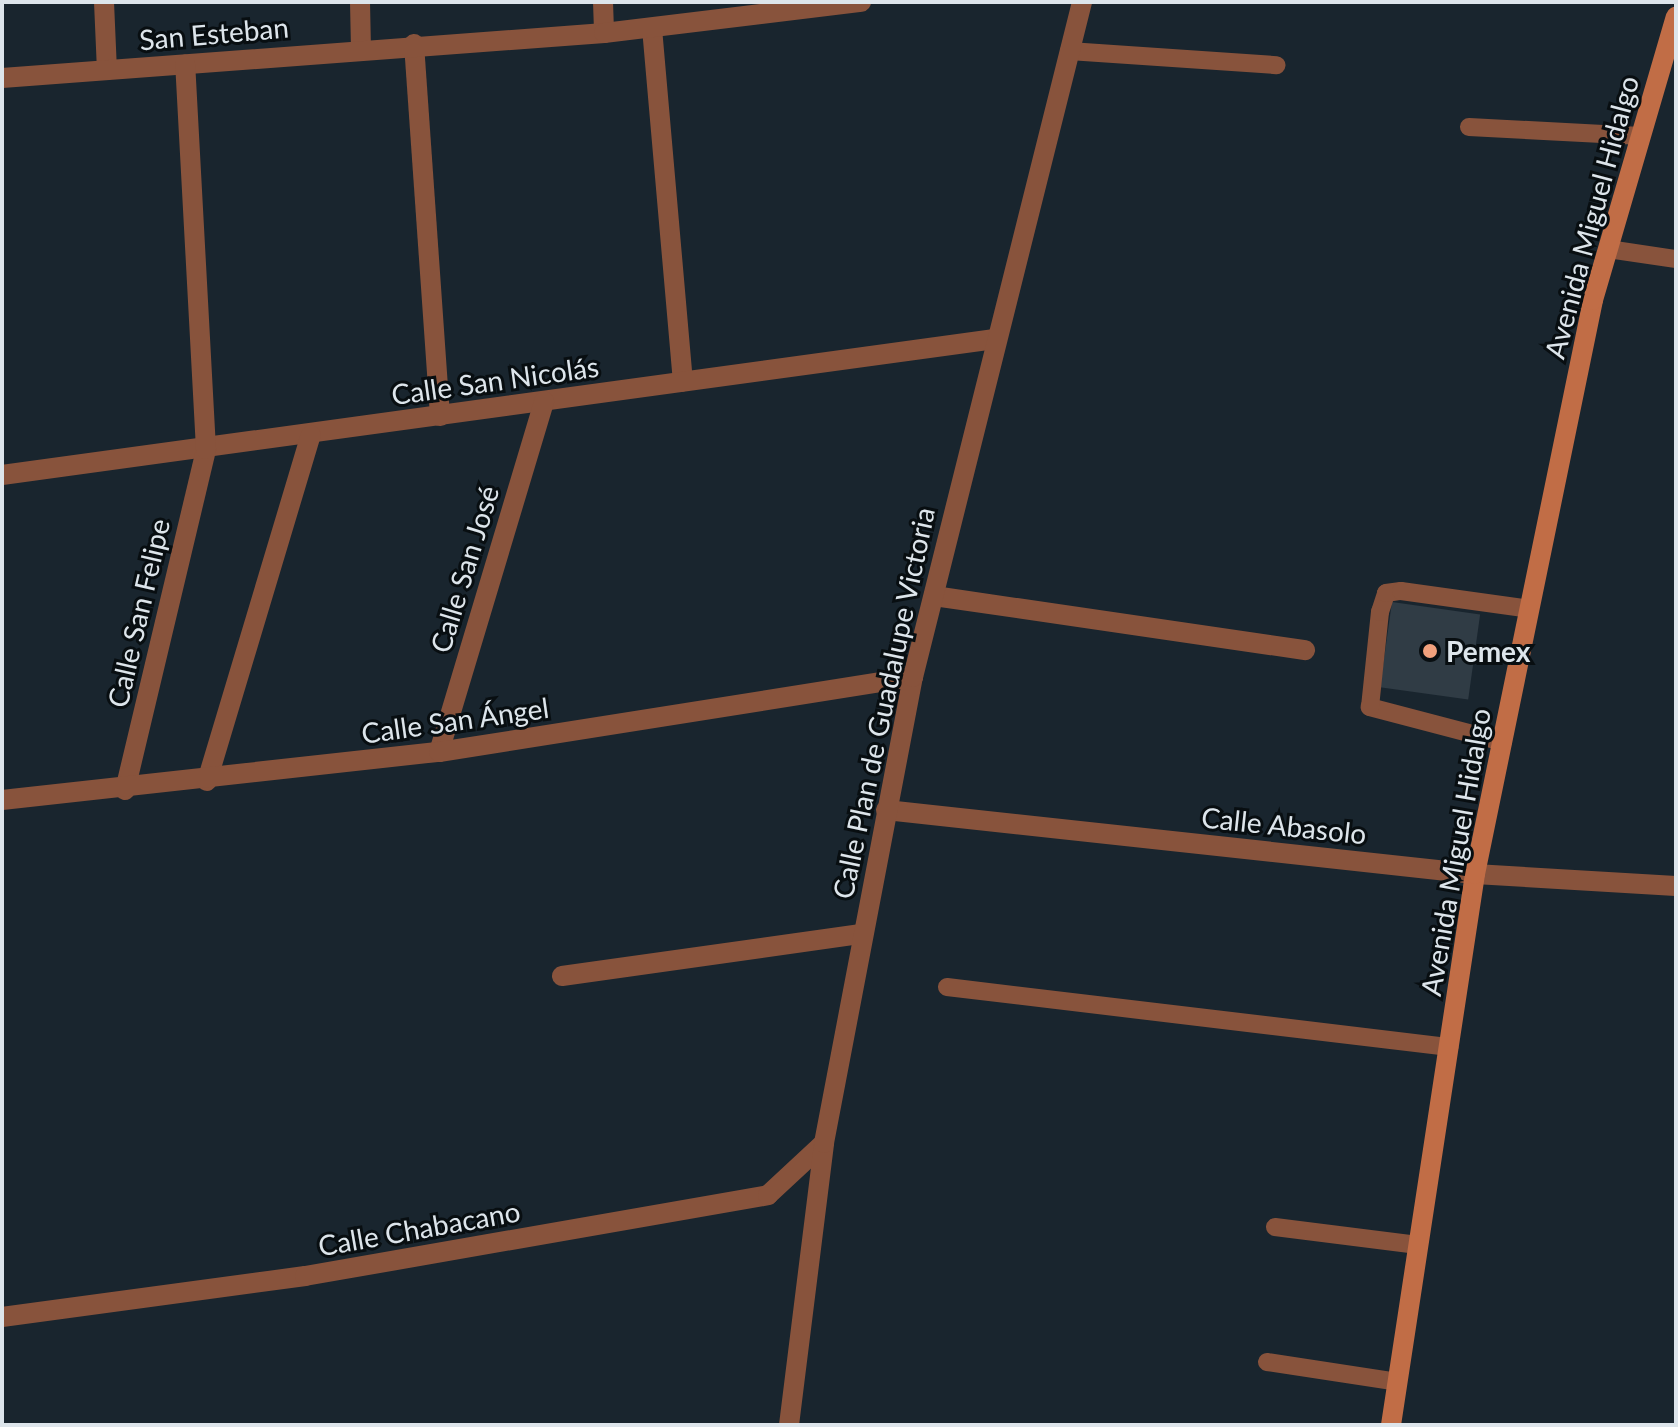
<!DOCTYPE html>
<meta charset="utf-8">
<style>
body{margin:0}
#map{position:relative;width:1678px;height:1427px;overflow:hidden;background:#19252e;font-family:Lato,sans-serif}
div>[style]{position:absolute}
.building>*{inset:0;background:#303c45;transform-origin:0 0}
.lane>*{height:18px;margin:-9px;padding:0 9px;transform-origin:9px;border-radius:9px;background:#88533c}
.street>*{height:20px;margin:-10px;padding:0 10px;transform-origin:10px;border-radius:10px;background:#88533c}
.secondary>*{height:20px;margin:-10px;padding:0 10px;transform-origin:10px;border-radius:10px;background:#c16d46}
.dots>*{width:22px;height:22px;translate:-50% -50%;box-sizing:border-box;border:4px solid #080e11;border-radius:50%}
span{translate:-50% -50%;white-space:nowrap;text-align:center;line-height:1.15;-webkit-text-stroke:6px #080e11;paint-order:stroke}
.street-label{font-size:28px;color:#dde5eb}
.poi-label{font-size:28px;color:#dde5eb;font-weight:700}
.left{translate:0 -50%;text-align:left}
.frame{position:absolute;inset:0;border:4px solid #dde5eb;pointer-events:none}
</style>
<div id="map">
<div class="building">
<div style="left:1392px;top:602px;width:89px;height:86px;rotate:8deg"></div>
</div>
<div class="lane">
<div style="left:1069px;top:51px;width:208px;rotate:3.9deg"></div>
<div style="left:1469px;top:127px;width:172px;rotate:3deg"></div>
<div style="left:1608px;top:249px;width:69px;rotate:8.4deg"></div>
<div style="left:1503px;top:742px;width:138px;rotate:-165.3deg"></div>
<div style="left:1370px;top:707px;width:96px;rotate:-84deg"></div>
<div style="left:1380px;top:612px;width:20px;rotate:-72deg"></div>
<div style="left:1386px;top:593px;width:15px;rotate:-8deg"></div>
<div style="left:1401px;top:591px;width:130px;rotate:7.9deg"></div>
<div style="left:947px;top:987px;width:506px;rotate:6.82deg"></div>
<div style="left:1275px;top:1227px;width:144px;rotate:7.2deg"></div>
<div style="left:1267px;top:1362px;width:132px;rotate:8.7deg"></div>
</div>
<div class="street">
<div style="left:104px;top:2px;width:68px;rotate:87.5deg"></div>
<div style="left:360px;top:2px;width:47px;rotate:88.8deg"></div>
<div style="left:603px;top:2px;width:31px;rotate:88deg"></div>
<div style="left:652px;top:28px;width:355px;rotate:85deg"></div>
<div style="left:414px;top:44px;width:373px;rotate:86deg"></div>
<div style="left:2px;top:78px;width:604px;rotate:-4.27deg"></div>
<div style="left:604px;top:33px;width:259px;rotate:-6.9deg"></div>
<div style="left:2px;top:475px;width:1002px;rotate:-7.8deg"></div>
<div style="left:934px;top:596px;width:375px;rotate:8.3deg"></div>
<div style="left:439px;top:752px;width:366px;rotate:-73.3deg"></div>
<div style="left:207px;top:781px;width:361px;rotate:-73.3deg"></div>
<div style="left:125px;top:790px;width:350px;rotate:-76.6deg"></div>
<div style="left:206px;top:449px;width:385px;rotate:-93.1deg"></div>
<div style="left:2px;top:800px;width:440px;rotate:-6.3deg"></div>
<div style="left:439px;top:752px;width:480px;rotate:-9deg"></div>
<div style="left:886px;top:810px;width:592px;rotate:6.2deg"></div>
<div style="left:1475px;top:874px;width:201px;rotate:3.4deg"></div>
<div style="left:562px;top:976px;width:302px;rotate:-8deg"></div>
<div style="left:2px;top:1317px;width:306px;rotate:-7.7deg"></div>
<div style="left:305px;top:1276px;width:470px;rotate:-9.9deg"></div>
<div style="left:768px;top:1195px;width:76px;rotate:-42.9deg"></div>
<div style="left:789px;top:1425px;width:284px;rotate:-82.9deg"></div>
<div style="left:824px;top:1143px;width:474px;rotate:-79.2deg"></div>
<div style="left:913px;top:677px;width:696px;rotate:-75.94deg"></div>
</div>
<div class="secondary">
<div style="left:1391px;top:1425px;width:557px;rotate:-81.33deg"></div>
<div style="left:1475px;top:874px;width:586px;rotate:-78.38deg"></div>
<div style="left:1593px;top:300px;width:295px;rotate:-73.7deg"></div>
</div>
<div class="dots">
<div style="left:1430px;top:651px;background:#f1a17d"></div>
</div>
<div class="street-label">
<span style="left:214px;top:33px;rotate:-5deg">San Esteban</span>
<span style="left:1591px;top:217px;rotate:-75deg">Avenida Miguel Hidalgo</span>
<span style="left:495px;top:380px;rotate:-8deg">Calle San Nicolás</span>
<span style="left:464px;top:569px;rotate:-73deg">Calle San José</span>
<span style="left:138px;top:613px;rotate:-77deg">Calle San Felipe</span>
<span style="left:883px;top:703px;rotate:-78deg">Calle Plan de Guadalupe Victoria</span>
<span style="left:455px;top:720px;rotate:-8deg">Calle San Ángel</span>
<span style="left:1284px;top:825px;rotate:6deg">Calle Abasolo</span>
<span style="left:1455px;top:852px;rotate:-80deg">Avenida Miguel Hidalgo</span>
<span style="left:419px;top:1228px;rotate:-10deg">Calle Chabacano</span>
</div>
<div class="poi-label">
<span class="left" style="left:1446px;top:651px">Pemex</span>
</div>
<div class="frame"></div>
</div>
